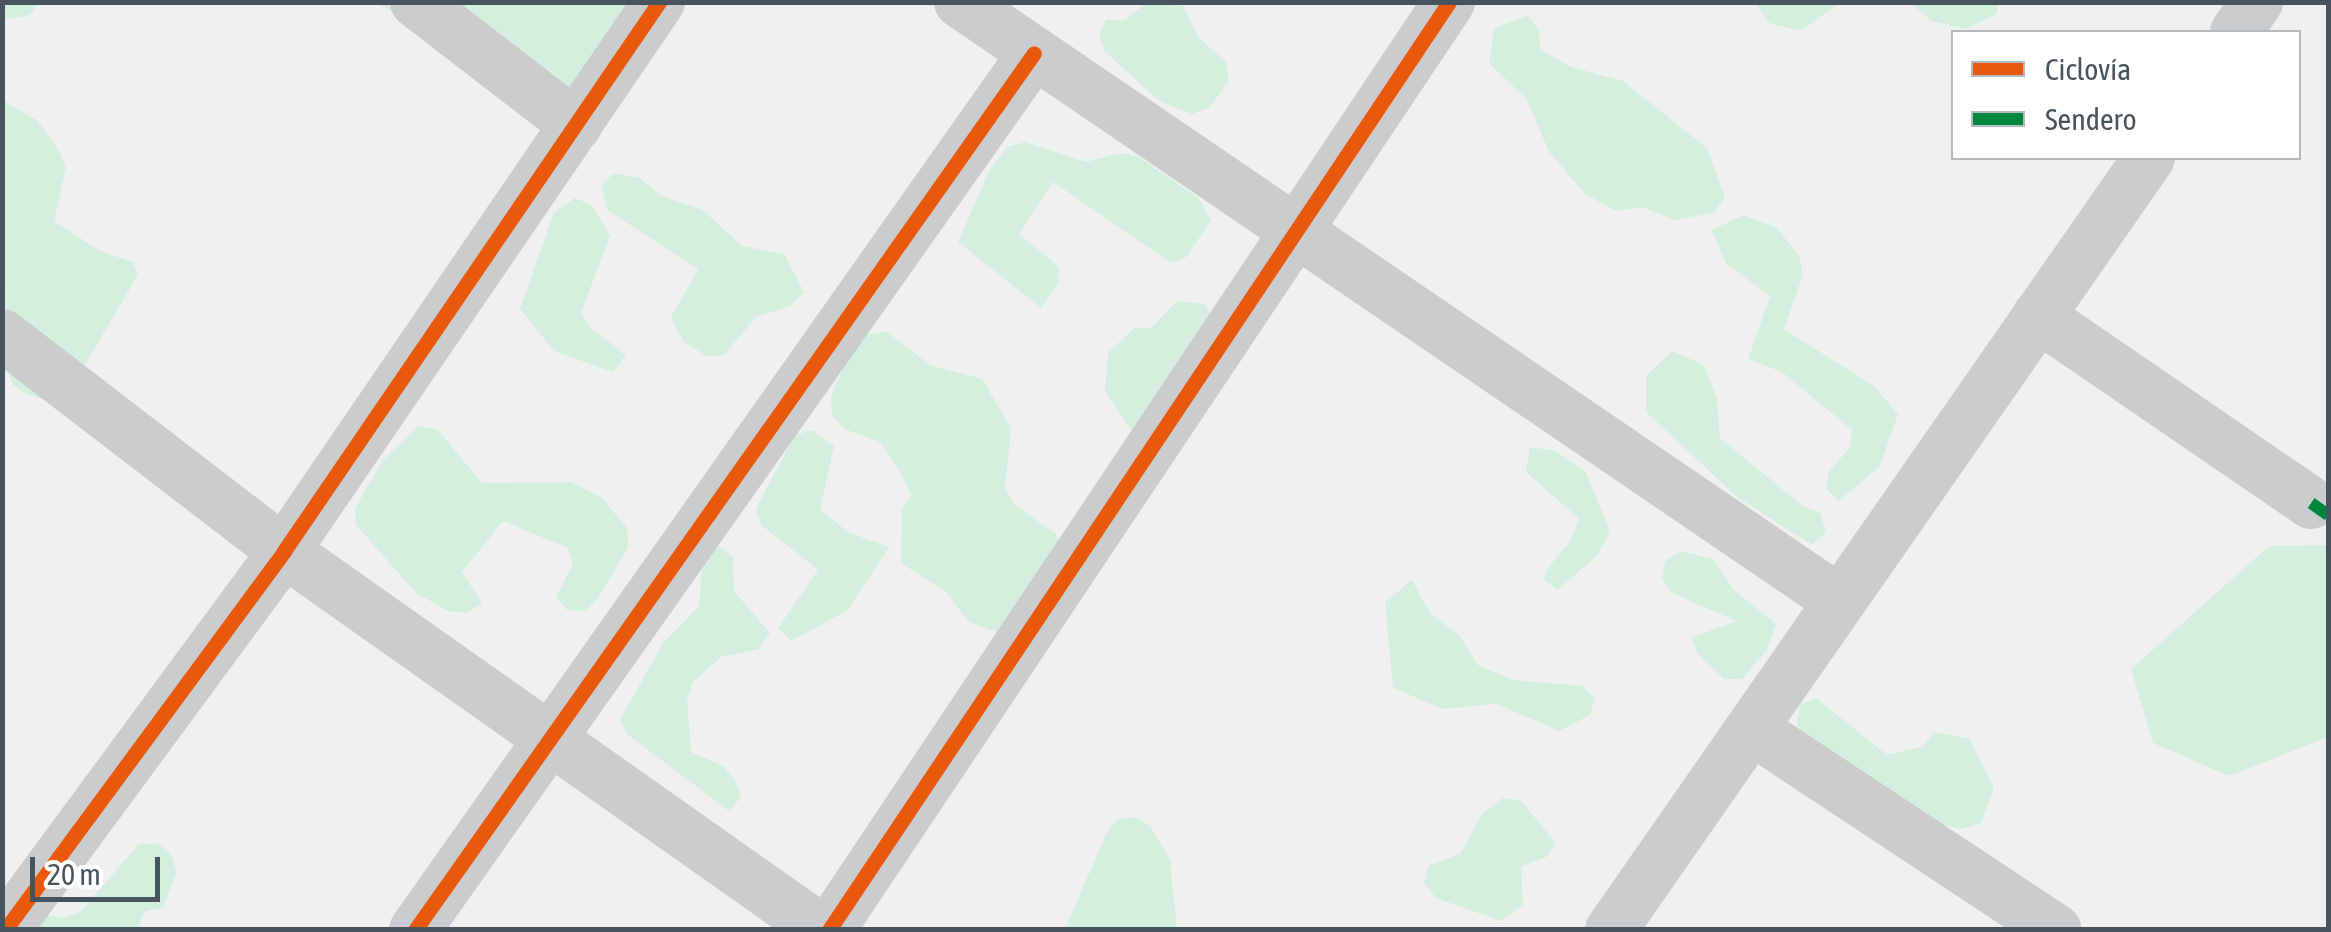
<!DOCTYPE html>
<meta charset="utf-8">
<style>
body{margin:0}
#map{position:relative;width:2331px;height:932px;overflow:hidden;background:#f1f0f0;font-family:"Asap Condensed",sans-serif}
div>[style]{position:absolute}
.green>*{inset:0;background:#d5efdf}
.minor>*{height:52px;margin:-26px;padding:0 26px;transform-origin:26px;border-radius:26px;background:#caccce}
.quiet>*{height:12px;margin-top:-6px;transform-origin:0;background:repeating-linear-gradient(90deg,#00873e 0 25px,transparent 0 37px)}
.cycleway>*{height:15px;margin:-7.5px;padding:0 7.5px;transform-origin:7.5px;border-radius:7.5px;background:#e8590c}
span{translate:-50% -50%;white-space:nowrap;text-align:center;line-height:1.15;-webkit-text-stroke:10px #fff;paint-order:stroke}
.frame{position:absolute;inset:0;border:5px solid #47535d;pointer-events:none}
.legend{position:absolute;left:1951px;top:30px;width:350px;height:130px;box-sizing:border-box;background:#fff;border:2px solid #b5babe;margin:0;padding:12px 18px;list-style:none;font-size:30px;color:#47535d}
.legend li{display:flex;align-items:center;gap:20px;height:50px}
.legend b{width:50px;border:2px solid #b5babe}
.scale{position:absolute;left:30px;top:857px;width:130px;height:45px;box-sizing:border-box;border:5px solid #47535d;border-top:0;padding-left:12px;font-size:30px;line-height:35px;white-space:nowrap;color:#47535d;-webkit-text-stroke:8px #fff;paint-order:stroke}
</style>
<div id="map">
<div class="green">
<div style="clip-path:polygon(2px 3px,3px 2px,38px 3px,30px 15px,3px 20px)"></div>
<div style="clip-path:polygon(375px 3px,632px 3px,567px 96px)"></div>
<div style="clip-path:polygon(1147px 3px,1183px 6px,1200px 39px,1226px 62px,1229px 81px,1209px 108px,1192px 114px,1159px 101px,1105px 52px,1099px 36px,1106px 20px,1124px 20px)"></div>
<div style="clip-path:polygon(1755px 3px,1755px 2px,1839px 3px,1801px 31px,1769px 23px)"></div>
<div style="clip-path:polygon(1911px 3px,1998px 3px,1997px 14px,1965px 29px,1931px 21px)"></div>
<div style="clip-path:polygon(1528px 16px,1539px 30px,1540px 49px,1571px 67px,1623px 81px,1707px 148px,1725px 198px,1713px 213px,1674px 220px,1642px 207px,1616px 211px,1585px 194px,1549px 152px,1527px 100px,1489px 63px,1494px 28px)"></div>
<div style="clip-path:polygon(2px 100px,38px 121px,59px 151px,66px 168px,54px 221px,100px 251px,133px 262px,138px 275px,62px 403px,28px 395px,13px 385px,7px 369px)"></div>
<div style="clip-path:polygon(1025px 142px,1086px 162px,1122px 153px,1139px 157px,1198px 198px,1211px 221px,1186px 257px,1171px 263px,1053px 182px,1019px 234px,1059px 267px,1058px 284px,1041px 308px,958px 242px,990px 169px,1007px 147px)"></div>
<div style="clip-path:polygon(614px 173px,640px 178px,660px 195px,703px 210px,742px 246px,784px 254px,804px 292px,791px 306px,756px 317px,724px 355px,706px 356px,683px 341px,671px 317px,698px 269px,607px 210px,601px 185px)"></div>
<div style="clip-path:polygon(575px 198px,592px 205px,610px 236px,581px 313px,592px 329px,626px 355px,613px 372px,554px 351px,520px 309px,554px 212px)"></div>
<div style="clip-path:polygon(1744px 215px,1777px 228px,1799px 256px,1803px 275px,1784px 329px,1875px 387px,1898px 414px,1880px 466px,1839px 501px,1826px 489px,1829px 472px,1850px 447px,1852px 430px,1782px 372px,1748px 359px,1770px 296px,1726px 263px,1711px 230px)"></div>
<div style="clip-path:polygon(1177px 301px,1204px 304px,1221px 326px,1139px 431px,1130px 429px,1105px 391px,1108px 353px,1134px 328px,1151px 328px)"></div>
<div style="clip-path:polygon(886px 331px,930px 365px,982px 379px,1011px 428px,1005px 486px,1013px 503px,1056px 534px,1061px 553px,1001px 634px,968px 621px,946px 592px,901px 563px,902px 508px,911px 496px,902px 475px,880px 442px,844px 429px,832px 415px,831px 397px,845px 363px,867px 335px)"></div>
<div style="clip-path:polygon(1672px 351px,1704px 365px,1717px 399px,1720px 438px,1804px 507px,1820px 512px,1826px 532px,1812px 545px,1737px 497px,1646px 412px,1646px 376px)"></div>
<div style="clip-path:polygon(419px 426px,437px 429px,482px 483px,571px 482px,602px 498px,627px 528px,628px 547px,599px 597px,585px 611px,567px 610px,556px 597px,573px 564px,568px 548px,503px 521px,462px 572px,482px 603px,467px 613px,448px 611px,416px 593px,356px 525px,355px 508px,383px 460px)"></div>
<div style="clip-path:polygon(812px 430px,834px 446px,820px 509px,848px 532px,889px 547px,848px 610px,791px 641px,778px 628px,818px 570px,761px 525px,756px 509px,795px 435px)"></div>
<div style="clip-path:polygon(1530px 447px,1556px 451px,1586px 473px,1610px 531px,1597px 556px,1557px 590px,1544px 580px,1546px 570px,1570px 542px,1579px 519px,1526px 472px)"></div>
<div style="clip-path:polygon(2328px 545px,2328px 737px,2229px 776px,2153px 743px,2131px 669px,2269px 546px)"></div>
<div style="clip-path:polygon(719px 546px,733px 557px,734px 591px,770px 633px,759px 649px,721px 657px,693px 682px,687px 699px,691px 752px,723px 766px,735px 780px,741px 797px,729px 811px,628px 735px,620px 720px,663px 643px,699px 606px,703px 555px)"></div>
<div style="clip-path:polygon(1681px 551px,1713px 559px,1734px 590px,1776px 624px,1767px 650px,1742px 679px,1724px 679px,1698px 654px,1691px 638px,1736px 621px,1672px 593px,1662px 579px,1665px 561px)"></div>
<div style="clip-path:polygon(1412px 580px,1430px 613px,1459px 635px,1478px 665px,1512px 680px,1582px 686px,1595px 698px,1590px 715px,1559px 731px,1497px 704px,1443px 709px,1393px 688px,1385px 602px)"></div>
<div style="clip-path:polygon(1816px 698px,1887px 755px,1921px 747px,1935px 732px,1970px 739px,1994px 788px,1981px 823px,1962px 829px,1943px 825px,1805px 740px,1797px 724px,1800px 705px)"></div>
<div style="clip-path:polygon(1503px 798px,1521px 801px,1556px 843px,1546px 857px,1521px 866px,1523px 905px,1501px 921px,1436px 898px,1424px 883px,1428px 866px,1461px 853px,1482px 814px)"></div>
<div style="clip-path:polygon(1136px 817px,1151px 827px,1170px 860px,1177px 929px,1065px 929px,1107px 832px,1118px 819px)"></div>
<div style="clip-path:polygon(157px 843px,171px 854px,177px 872px,163px 907px,144px 912px,138px 929px,12px 930px,29px 911px,64px 918px,80px 912px,139px 844px)"></div>
</div>
<div class="minor">
<div style="left:416px;top:2px;width:202px;rotate:37.6deg"></div>
<div style="left:960px;top:2px;width:1062px;rotate:34.26deg"></div>
<div style="left:2236px;top:32px;width:37px;rotate:-55deg"></div>
<div style="left:2038px;top:316px;width:331px;rotate:34.4deg"></div>
<div style="left:2px;top:335px;width:355px;rotate:37.5deg"></div>
<div style="left:284px;top:551px;width:657px;rotate:35.21deg"></div>
<div style="left:1752px;top:729px;width:364px;rotate:33.5deg"></div>
<div style="left:5px;top:930px;width:471px;rotate:-53.6deg"></div>
<div style="left:284px;top:551px;width:665px;rotate:-55.66deg"></div>
<div style="left:415px;top:930px;width:1073px;rotate:-54.78deg"></div>
<div style="left:829px;top:930px;width:1116px;rotate:-56.25deg"></div>
<div style="left:1611px;top:930px;width:941px;rotate:-55.13deg"></div>
</div>
<div class="quiet">
<div style="left:2311px;top:503px;width:21px;rotate:35deg"></div>
</div>
<div class="cycleway">
<div style="left:5px;top:930px;width:471px;rotate:-53.6deg"></div>
<div style="left:284px;top:551px;width:665px;rotate:-55.66deg"></div>
<div style="left:415px;top:930px;width:1073px;rotate:-54.78deg"></div>
<div style="left:829px;top:930px;width:1116px;rotate:-56.25deg"></div>
</div>
<div class="frame"></div>
<ul class="legend">
<li><b style="height:12px;background:#e8590c"></b>Ciclovía</li>
<li><b style="height:12px;background:#00873e"></b>Sendero</li>
</ul>
<div class="scale">20 m</div>
</div>
